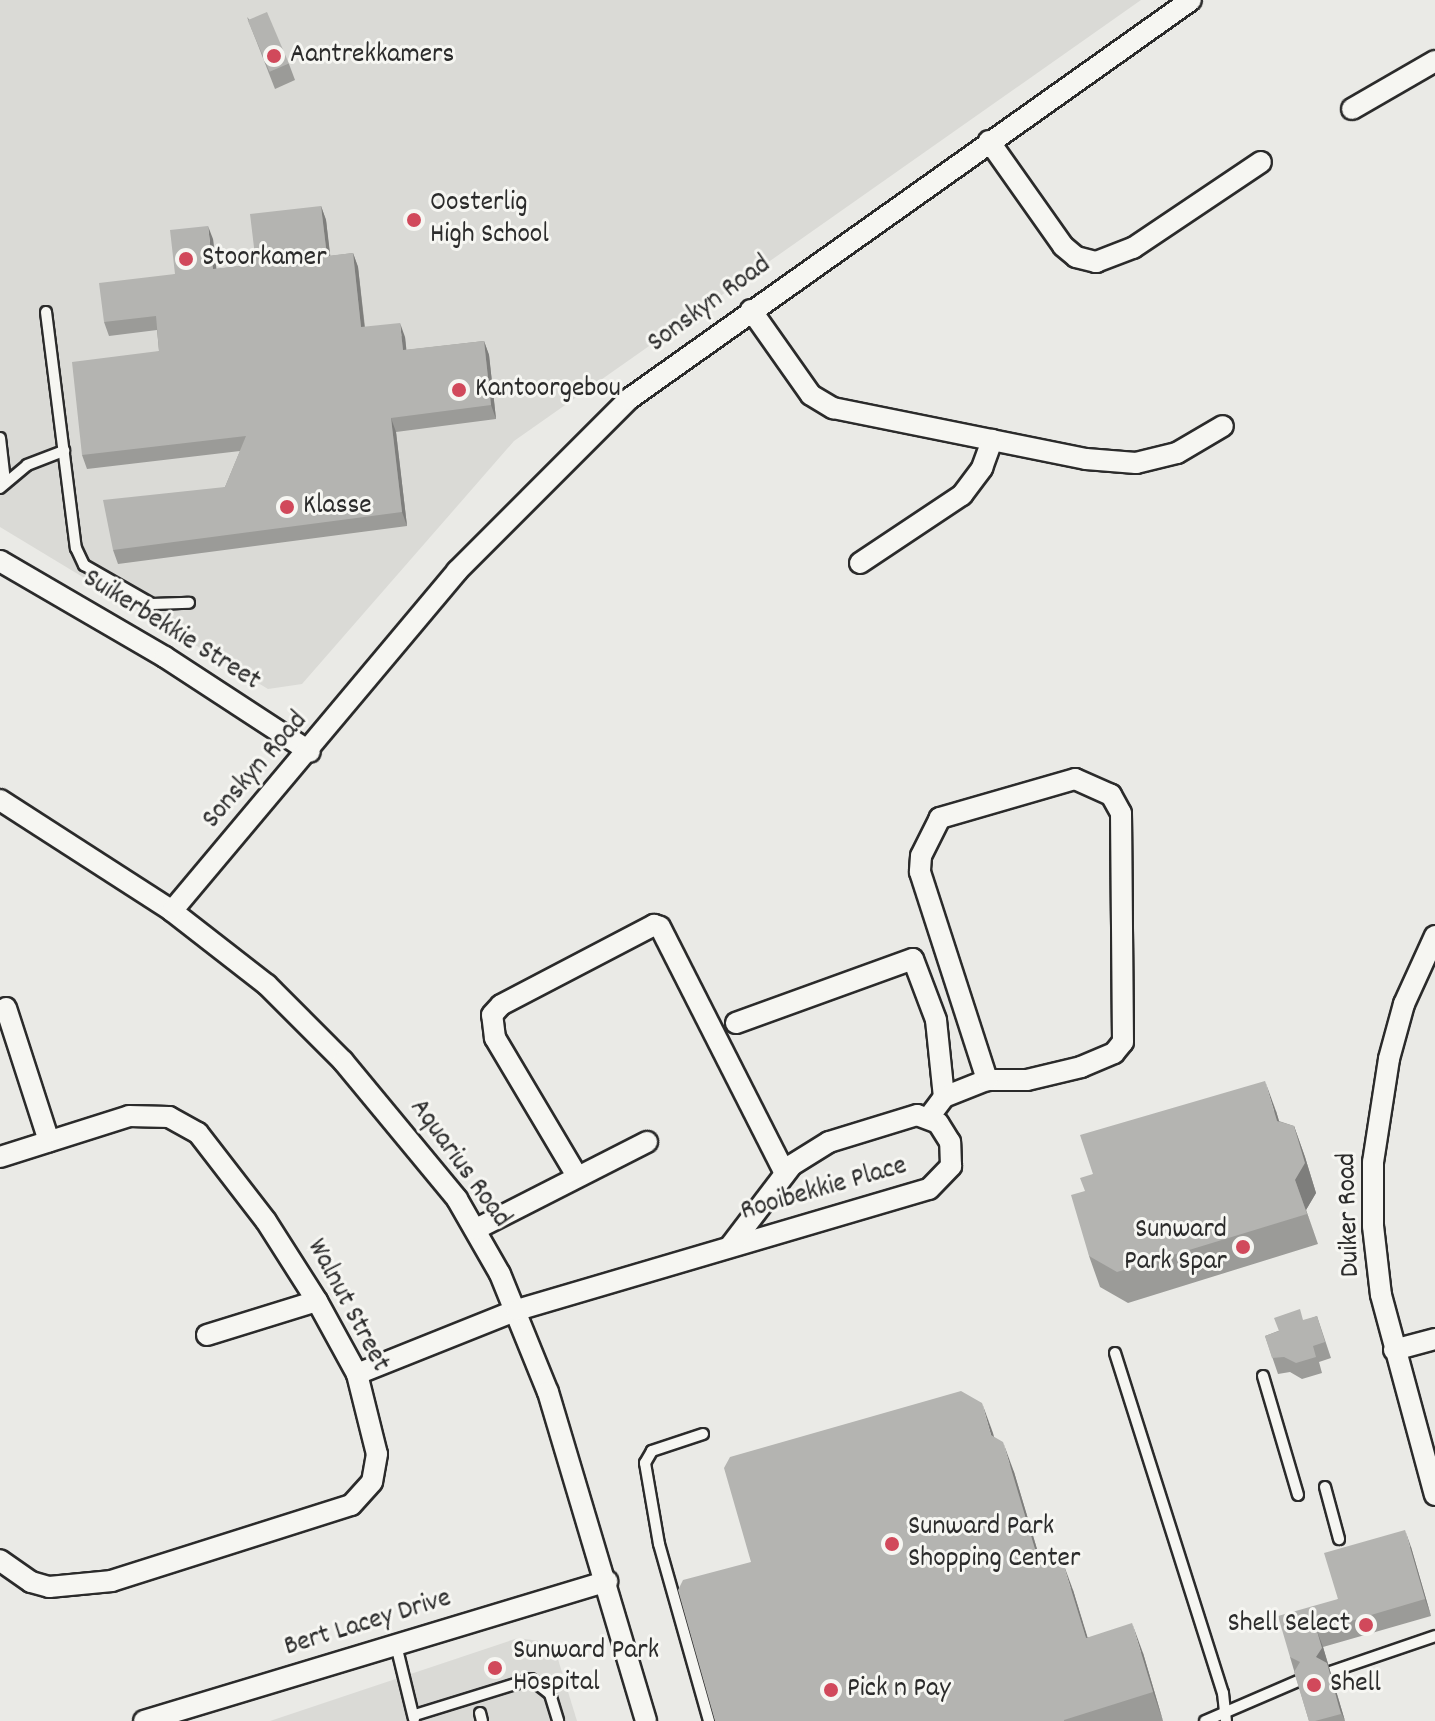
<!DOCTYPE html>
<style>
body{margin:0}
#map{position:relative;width:1435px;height:1721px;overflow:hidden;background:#eaeae6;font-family:Dekko,sans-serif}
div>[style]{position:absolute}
.built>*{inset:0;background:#dadad6}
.roads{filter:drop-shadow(2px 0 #2b2b2b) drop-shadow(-2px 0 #2b2b2b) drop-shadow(0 2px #2b2b2b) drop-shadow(0 -2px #2b2b2b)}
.lane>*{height:10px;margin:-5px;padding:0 5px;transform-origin:5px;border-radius:5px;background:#f6f6f2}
.street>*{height:20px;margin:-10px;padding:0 10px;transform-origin:10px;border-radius:10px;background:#f6f6f2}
.wall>*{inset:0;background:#9b9b98}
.shaded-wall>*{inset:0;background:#7e7e7c}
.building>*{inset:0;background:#b4b4b1;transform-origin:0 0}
.dots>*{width:22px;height:22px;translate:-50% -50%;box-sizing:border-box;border:4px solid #f6f6f2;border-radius:50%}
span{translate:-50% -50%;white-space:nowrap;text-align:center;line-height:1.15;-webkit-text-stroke:6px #f6f6f2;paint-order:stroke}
.poi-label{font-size:28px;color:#2b2b2b}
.left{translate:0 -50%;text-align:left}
.right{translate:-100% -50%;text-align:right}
.street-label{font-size:28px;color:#2b2b2b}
</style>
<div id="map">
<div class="built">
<div style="clip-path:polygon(0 0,1141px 0,514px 441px,302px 684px,268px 689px,0 527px)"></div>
<div style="clip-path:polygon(518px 1638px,553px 1643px,577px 1721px,270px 1721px)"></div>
</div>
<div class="roads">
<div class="lane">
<div style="left:46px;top:312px;width:238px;rotate:82.8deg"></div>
<div style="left:76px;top:548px;width:19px;rotate:65deg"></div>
<div style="left:84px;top:565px;width:78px;rotate:29.8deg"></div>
<div style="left:152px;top:604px;width:37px;rotate:-2deg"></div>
<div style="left:0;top:438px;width:43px;rotate:83.4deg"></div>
<div style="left:0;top:488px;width:35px;rotate:-40deg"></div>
<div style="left:27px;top:465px;width:40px;rotate:-21deg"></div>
<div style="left:1115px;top:1353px;width:357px;rotate:72.4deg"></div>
<div style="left:1223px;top:1693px;width:28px;rotate:84deg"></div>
<div style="left:1263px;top:1376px;width:124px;rotate:73.6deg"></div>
<div style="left:703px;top:1434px;width:54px;rotate:161.6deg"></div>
<div style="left:652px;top:1451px;width:14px;rotate:120deg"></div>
<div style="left:645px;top:1463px;width:82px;rotate:80.2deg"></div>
<div style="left:659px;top:1544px;width:184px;rotate:74.2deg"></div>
<div style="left:1325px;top:1487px;width:54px;rotate:74.9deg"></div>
<div style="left:396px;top:1645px;width:76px;rotate:76.3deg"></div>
<div style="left:1330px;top:1672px;width:111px;rotate:-18.9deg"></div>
<div style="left:480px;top:1713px;width:8px;rotate:76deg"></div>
<div style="left:415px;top:1715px;width:121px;rotate:-17.2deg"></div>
<div style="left:531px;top:1679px;width:24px;rotate:38deg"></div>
<div style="left:550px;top:1694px;width:28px;rotate:73deg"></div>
<div style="left:1205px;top:1721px;width:101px;rotate:-23.3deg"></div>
</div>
<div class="street">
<div style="left:1352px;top:109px;width:96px;rotate:-30deg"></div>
<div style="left:989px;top:141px;width:128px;rotate:54.8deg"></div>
<div style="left:1063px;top:246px;width:17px;rotate:40deg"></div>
<div style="left:1076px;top:257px;width:21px;rotate:14deg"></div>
<div style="left:1096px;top:262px;width:40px;rotate:-21deg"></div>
<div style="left:1133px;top:248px;width:154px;rotate:-33.9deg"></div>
<div style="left:751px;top:310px;width:104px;rotate:54.8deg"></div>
<div style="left:811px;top:395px;width:26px;rotate:31deg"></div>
<div style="left:833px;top:408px;width:258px;rotate:11.4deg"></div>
<div style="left:1086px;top:459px;width:50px;rotate:4.6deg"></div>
<div style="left:1136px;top:463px;width:42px;rotate:-13.7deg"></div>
<div style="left:1177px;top:453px;width:53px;rotate:-30.4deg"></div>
<div style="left:0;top:561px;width:191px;rotate:30.2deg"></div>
<div style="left:165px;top:657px;width:173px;rotate:33.2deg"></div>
<div style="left:860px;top:563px;width:123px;rotate:-33.7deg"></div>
<div style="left:962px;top:495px;width:34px;rotate:-53deg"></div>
<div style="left:982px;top:468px;width:30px;rotate:-70deg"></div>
<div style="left:0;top:800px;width:205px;rotate:32.8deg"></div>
<div style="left:172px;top:911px;width:120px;rotate:37.9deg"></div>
<div style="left:267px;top:985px;width:107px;rotate:45deg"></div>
<div style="left:343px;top:1061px;width:179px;rotate:50.4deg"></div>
<div style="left:457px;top:1199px;width:86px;rotate:60.2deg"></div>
<div style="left:500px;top:1274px;width:127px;rotate:67.9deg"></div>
<div style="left:548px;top:1392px;width:343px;rotate:73.4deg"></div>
<div style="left:172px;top:911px;width:444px;rotate:-50deg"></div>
<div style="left:457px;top:571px;width:243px;rotate:-45deg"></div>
<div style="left:629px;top:399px;width:689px;rotate:-35.37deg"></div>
<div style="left:1435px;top:936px;width:75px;rotate:114.5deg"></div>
<div style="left:1404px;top:1004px;width:57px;rotate:105.3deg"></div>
<div style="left:1389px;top:1059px;width:104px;rotate:98.8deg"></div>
<div style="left:1373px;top:1162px;width:64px;rotate:90deg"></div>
<div style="left:1373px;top:1226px;width:69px;rotate:83.4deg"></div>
<div style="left:1381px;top:1295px;width:207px;rotate:74.9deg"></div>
<div style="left:6px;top:1008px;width:140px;rotate:72.1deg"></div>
<div style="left:736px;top:1023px;width:188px;rotate:-19.9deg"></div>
<div style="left:913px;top:959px;width:65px;rotate:69.3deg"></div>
<div style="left:936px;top:1020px;width:77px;rotate:84.1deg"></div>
<div style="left:929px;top:1117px;width:25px;rotate:-53deg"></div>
<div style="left:944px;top:1097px;width:46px;rotate:-21.6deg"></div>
<div style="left:987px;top:1080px;width:40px"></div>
<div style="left:1027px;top:1080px;width:56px;rotate:-13.5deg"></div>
<div style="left:1081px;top:1067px;width:36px;rotate:-23deg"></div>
<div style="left:1114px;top:1053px;width:14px;rotate:-51deg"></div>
<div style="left:1123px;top:1042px;width:229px;rotate:-90.5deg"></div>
<div style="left:1121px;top:813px;width:21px;rotate:-119deg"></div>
<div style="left:1111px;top:795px;width:39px;rotate:-156deg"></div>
<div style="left:1075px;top:779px;width:141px;rotate:163.9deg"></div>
<div style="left:940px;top:818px;width:42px;rotate:116.6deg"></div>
<div style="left:921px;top:856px;width:16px;rotate:94deg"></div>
<div style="left:920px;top:872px;width:219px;rotate:72.1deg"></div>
<div style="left:0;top:1157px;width:135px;rotate:-17.6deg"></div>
<div style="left:129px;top:1116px;width:40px;rotate:1.4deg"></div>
<div style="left:169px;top:1117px;width:33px;rotate:29deg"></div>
<div style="left:198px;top:1133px;width:111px;rotate:52.3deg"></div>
<div style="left:266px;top:1221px;width:95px;rotate:57.5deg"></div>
<div style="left:317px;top:1301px;width:83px;rotate:61.3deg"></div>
<div style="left:357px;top:1374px;width:82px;rotate:76deg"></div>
<div style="left:377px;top:1454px;width:28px;rotate:100deg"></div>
<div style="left:372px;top:1482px;width:31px;rotate:132deg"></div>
<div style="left:351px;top:1505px;width:251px;rotate:162.4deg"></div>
<div style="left:112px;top:1581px;width:63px;rotate:174.6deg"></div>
<div style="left:49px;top:1587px;width:19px;rotate:-164deg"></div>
<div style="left:31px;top:1582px;width:38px;rotate:-145deg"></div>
<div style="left:577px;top:1176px;width:161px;rotate:-120.7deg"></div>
<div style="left:495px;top:1038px;width:23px;rotate:-97deg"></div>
<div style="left:492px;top:1015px;width:13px;rotate:-48deg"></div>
<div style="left:501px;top:1005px;width:173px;rotate:-27.6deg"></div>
<div style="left:654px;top:925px;width:6px;rotate:18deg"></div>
<div style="left:660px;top:927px;width:276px;rotate:63.1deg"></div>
<div style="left:476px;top:1229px;width:192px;rotate:-27deg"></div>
<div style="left:207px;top:1335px;width:115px;rotate:-17.2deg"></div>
<div style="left:1394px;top:1350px;width:42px;rotate:-15deg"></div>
<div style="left:357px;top:1374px;width:172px;rotate:-21.8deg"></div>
<div style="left:517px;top:1310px;width:429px;rotate:-16.4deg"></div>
<div style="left:929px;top:1189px;width:32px;rotate:-46deg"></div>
<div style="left:951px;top:1166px;width:24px;rotate:-92deg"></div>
<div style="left:950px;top:1142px;width:22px;rotate:-122deg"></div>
<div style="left:938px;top:1123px;width:22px;rotate:-159deg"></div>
<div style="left:917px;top:1115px;width:92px;rotate:162.9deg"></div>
<div style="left:829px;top:1142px;width:44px;rotate:148.1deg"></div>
<div style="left:792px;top:1165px;width:101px;rotate:127.3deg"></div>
<div style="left:144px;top:1721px;width:484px;rotate:-16.8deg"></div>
</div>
</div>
<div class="wall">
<div style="clip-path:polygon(247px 17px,289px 64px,295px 80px,275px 89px)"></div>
<div style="clip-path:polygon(321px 206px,326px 220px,330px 256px,353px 253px,358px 267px,365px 327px,405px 337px,406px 350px,484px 341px,489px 355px,496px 419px,396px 432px,407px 526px,118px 564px,113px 550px,225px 487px,240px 451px,87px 469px,82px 455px,159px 351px,157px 330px,109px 336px,104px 322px,175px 274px,213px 239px,216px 269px,256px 264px)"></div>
<div style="clip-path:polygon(1276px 1111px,1279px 1121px,1294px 1126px,1305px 1157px,1316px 1193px,1306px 1210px,1318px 1244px,1128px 1303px,1100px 1287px,1089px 1256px,1085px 1191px,1093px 1174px)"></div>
<div style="clip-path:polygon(1317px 1316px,1331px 1358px,1319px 1362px,1322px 1373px,1302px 1379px,1290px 1372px,1278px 1374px,1265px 1336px)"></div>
<div style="clip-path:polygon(994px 1437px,1014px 1472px,1042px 1566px,1073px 1590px,1087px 1637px,1143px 1653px,1163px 1721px,715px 1721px,751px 1562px)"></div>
<div style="clip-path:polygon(1411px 1547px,1431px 1616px,1323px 1647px,1345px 1721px,1309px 1721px,1290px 1657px,1338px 1599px)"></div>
</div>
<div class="shaded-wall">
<div style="clip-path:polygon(321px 206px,326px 220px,332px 270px,327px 256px)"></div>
<div style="clip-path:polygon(208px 226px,213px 239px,218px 283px,213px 269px)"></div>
<div style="clip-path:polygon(353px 253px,358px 267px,366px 341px,361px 327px)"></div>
<div style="clip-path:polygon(400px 323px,405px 337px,408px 364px,403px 350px)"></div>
<div style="clip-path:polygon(484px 341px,489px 355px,496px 419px,491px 405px)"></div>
<div style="clip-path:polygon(391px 418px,396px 432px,407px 526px,402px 512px)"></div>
<div style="clip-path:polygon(1265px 1081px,1276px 1111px,1288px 1151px,1277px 1121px)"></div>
<div style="clip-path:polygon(1294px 1126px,1305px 1157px,1316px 1193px,1306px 1210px,1318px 1244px,1295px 1180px)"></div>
<div style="clip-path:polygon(982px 1403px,993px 1433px,1002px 1466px,991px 1435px)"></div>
<div style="clip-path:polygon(1003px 1442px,1014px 1472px,1051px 1596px,1040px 1566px)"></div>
<div style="clip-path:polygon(1405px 1530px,1411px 1547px,1431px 1616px,1425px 1599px)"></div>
<div style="clip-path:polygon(1062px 1560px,1073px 1590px,1097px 1668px,1086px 1638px)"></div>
<div style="clip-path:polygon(1132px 1623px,1143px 1653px,1163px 1721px,1153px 1692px)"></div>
<div style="clip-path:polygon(1317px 1631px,1323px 1647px,1345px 1721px,1316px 1657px)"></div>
</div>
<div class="building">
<div style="left:267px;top:12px;width:56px;height:21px;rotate:67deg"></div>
<div style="clip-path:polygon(321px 206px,327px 256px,353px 253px,361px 327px,400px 323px,403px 350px,484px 341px,491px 405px,391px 418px,402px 512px,113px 550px,103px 500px,225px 487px,246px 436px,82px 455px,72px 362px,159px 351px,156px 316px,104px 322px,99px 283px,175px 274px,170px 230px,208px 226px,213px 269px,256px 264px,250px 214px)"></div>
<div style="clip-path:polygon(1265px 1081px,1277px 1121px,1294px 1126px,1305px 1163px,1295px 1180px,1307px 1214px,1117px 1272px,1089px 1256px,1071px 1195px,1085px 1191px,1080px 1178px,1093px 1174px,1080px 1135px)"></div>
<div style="clip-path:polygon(1300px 1309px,1303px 1320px,1317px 1316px,1325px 1342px,1313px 1346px,1316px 1357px,1296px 1363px,1284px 1357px,1272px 1358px,1265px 1336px,1279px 1331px,1274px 1318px)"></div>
<div style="clip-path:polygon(961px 1391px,982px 1403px,991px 1435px,1003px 1442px,1040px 1566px,1062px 1560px,1086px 1638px,1132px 1623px,1153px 1692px,1064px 1720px,1064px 1721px,715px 1721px,678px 1590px,683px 1580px,751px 1562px,724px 1468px,730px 1457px)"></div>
<div style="clip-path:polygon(1405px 1530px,1425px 1599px,1317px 1631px,1322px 1648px,1316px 1657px,1327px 1663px,1341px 1714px,1315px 1721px,1309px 1721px,1294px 1672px,1300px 1662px,1290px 1657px,1278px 1616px,1338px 1599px,1324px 1553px)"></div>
</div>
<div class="dots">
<div style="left:274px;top:56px;background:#d1495b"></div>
<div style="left:414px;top:220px;background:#d1495b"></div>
<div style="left:186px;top:259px;background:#d1495b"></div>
<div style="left:459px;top:390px;background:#d1495b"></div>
<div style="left:287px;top:507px;background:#d1495b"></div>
<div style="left:1243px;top:1247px;background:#d1495b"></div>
<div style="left:892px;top:1544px;background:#d1495b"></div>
<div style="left:1366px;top:1625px;background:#d1495b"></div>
<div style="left:495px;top:1668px;background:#d1495b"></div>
<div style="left:1314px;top:1685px;background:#d1495b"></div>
<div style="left:831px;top:1690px;background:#d1495b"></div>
</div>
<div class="poi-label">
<span class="left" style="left:290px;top:56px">Aantrekkamers</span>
<span class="left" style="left:430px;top:220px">Oosterlig<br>High School</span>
<span class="left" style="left:202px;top:259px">Stoorkamer</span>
<span class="left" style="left:475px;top:390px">Kantoorgebou</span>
<span class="left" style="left:303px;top:507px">Klasse</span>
<span class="right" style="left:1227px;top:1247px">Sunward<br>Park Spar</span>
<span class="left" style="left:908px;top:1544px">Sunward Park<br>Shopping Center</span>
<span class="right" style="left:1350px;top:1625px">Shell Select</span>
<span class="left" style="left:513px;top:1668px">Sunward Park<br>Hospital</span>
<span class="left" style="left:1330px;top:1685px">Shell</span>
<span class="left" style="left:847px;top:1690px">Pick n Pay</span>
</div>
<div class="street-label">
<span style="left:710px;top:305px;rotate:-36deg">Sonskyn Road</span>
<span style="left:171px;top:631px;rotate:32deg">Suikerbekkie Street</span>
<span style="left:256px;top:771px;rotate:-49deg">Sonskyn Road</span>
<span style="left:459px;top:1164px;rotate:54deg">Aquarius Road</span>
<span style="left:824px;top:1190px;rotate:-16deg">Rooibekkie Place</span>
<span style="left:1350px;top:1215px;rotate:-92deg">Duiker Road</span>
<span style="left:347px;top:1306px;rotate:62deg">Walnut Street</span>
<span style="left:368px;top:1624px;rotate:-17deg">Bert Lacey Drive</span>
</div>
</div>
